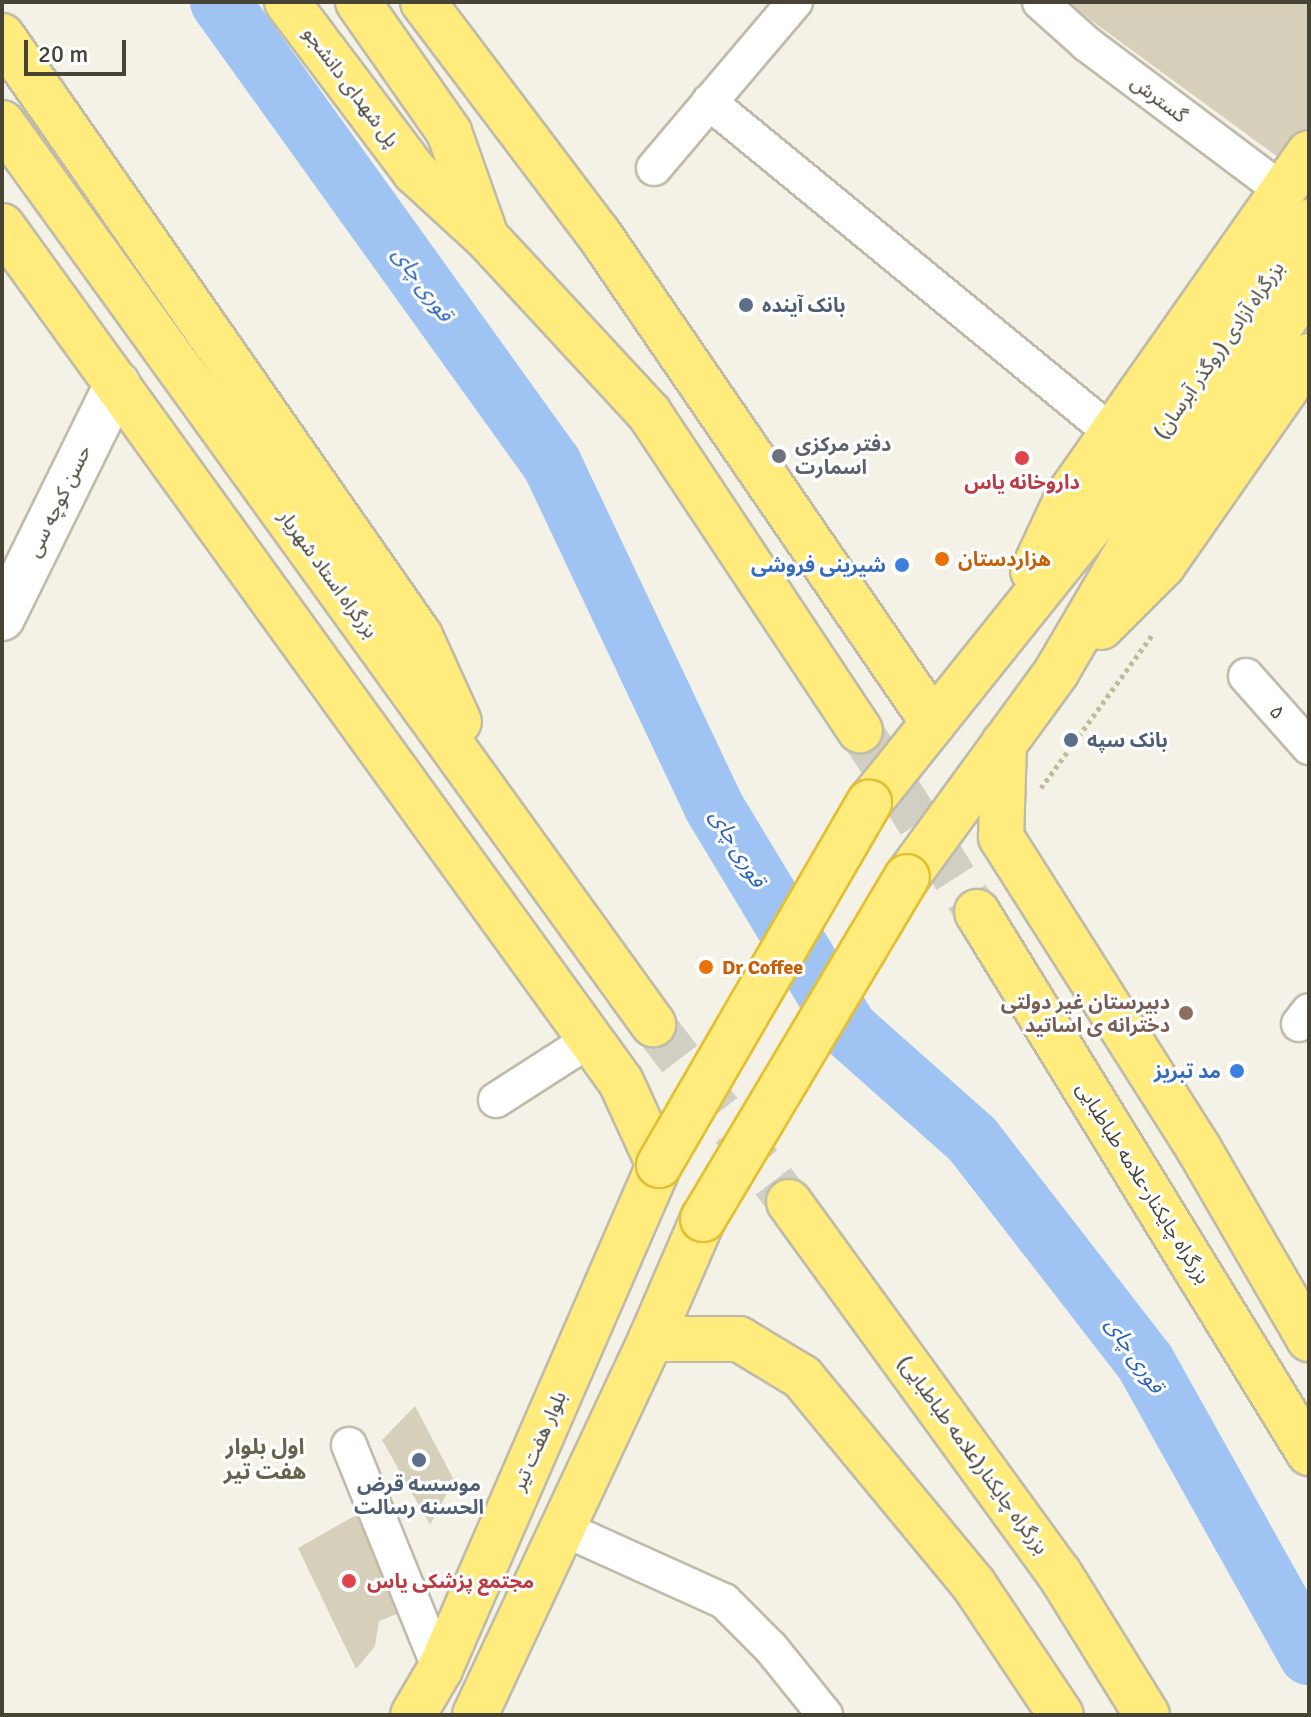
<!DOCTYPE html>
<meta charset="utf-8">
<style>
body{margin:0}
#map{position:relative;width:1311px;height:1717px;overflow:hidden;background:#f4f2e6;font-family:Signika,"Noto Sans Arabic",sans-serif}
div>[style]{position:absolute}
.river>*{height:60px;margin:-30px;padding:0 30px;transform-origin:30px;border-radius:30px;background:#9fc3f3}
.building>*{inset:0;background:#d6d0bb}
.trunk-tunnel>*{height:44px;margin-top:-22px;transform-origin:0;background:repeating-linear-gradient(90deg,#d1cfc3 0 44px,transparent 0 66px)}
.path>*{height:5px;margin-top:-2.5px;transform-origin:0;background:repeating-linear-gradient(90deg,#c2ba99 0 4px,transparent 0 8px)}
.roads{filter:drop-shadow(2px 0 #c0bba8) drop-shadow(-2px 0 #c0bba8) drop-shadow(0 2px #c0bba8) drop-shadow(0 -2px #c0bba8)}
.minor>*{height:34px;margin:-17px;padding:0 17px;transform-origin:17px;border-radius:17px;background:#fff}
.tertiary>*{height:44px;margin:-22px;padding:0 22px;transform-origin:22px;border-radius:22px;background:#fff}
.trunk>*{height:44px;margin:-22px;padding:0 22px;transform-origin:22px;border-radius:22px;background:#ffec7d}
.bridges{filter:drop-shadow(2px 0 #e4bf30) drop-shadow(-2px 0 #e4bf30) drop-shadow(0 2px #e4bf30) drop-shadow(0 -2px #e4bf30)}
.trunk-bridge>*{height:44px;margin:-22px;padding:0 22px;transform-origin:22px;border-radius:22px;background:#ffec7d}
.dots>*{width:22px;height:22px;translate:-50% -50%;box-sizing:border-box;border:4px solid #fff;border-radius:50%}
span{translate:-50% -50%;white-space:nowrap;text-align:center;line-height:1.15;-webkit-text-stroke:6px #fff;paint-order:stroke}
.street-label{font-size:20px;color:#474335}
.service-label{font-size:20px;color:#4e5e75;font-weight:700}
.left{translate:0 -50%;text-align:left}
.worship-label{font-size:20px;color:#5b616d;font-weight:700}
.health-label{font-size:20px;color:#be3a42;font-weight:700}
.food-label{font-size:20px;color:#c56008;font-weight:700}
.shop-label{font-size:20px;color:#366cbe;font-weight:700}
.right{translate:-100% -50%;text-align:right}
.education-label{font-size:20px;color:#785e54;font-weight:700}
.water-label{font-size:22px;color:#2964b7;font-style:italic}
.neighbourhood-label{font-size:22px;color:#6a634c;font-weight:700}
.frame{position:absolute;inset:0;border:4px solid #474335;pointer-events:none}
.scale{position:absolute;left:24px;top:40px;width:102px;height:36px;box-sizing:border-box;border:4px solid #474335;border-top:0;padding-left:10px;font-size:24px;line-height:28px;white-space:nowrap;color:#474335;-webkit-text-stroke:6px #fff;paint-order:stroke}
</style>
<div id="map">
<div class="river">
<div style="left:220px;top:2px;width:569px;rotate:54.3deg"></div>
<div style="left:552px;top:464px;width:379px;rotate:64.7deg"></div>
<div style="left:714px;top:807px;width:259px;rotate:58.9deg"></div>
<div style="left:848px;top:1029px;width:166px;rotate:41.6deg"></div>
<div style="left:972px;top:1139px;width:282px;rotate:52.2deg"></div>
<div style="left:1145px;top:1362px;width:336px;rotate:60.8deg"></div>
</div>
<div class="building">
<div style="clip-path:polygon(1066px 2px,1309px 2px,1309px 131px,1286px 163px)"></div>
<div style="clip-path:polygon(415px 1406px,454px 1480px,430px 1525px,382px 1440px)"></div>
<div style="clip-path:polygon(358px 1514px,397px 1614px,379px 1621px,375px 1646px,356px 1669px,298px 1548px)"></div>
</div>
<div class="trunk-tunnel">
<div style="left:860px;top:730px;width:216px;rotate:57.3deg"></div>
<div style="left:653px;top:1024px;width:224px;rotate:52.6deg"></div>
</div>
<div class="path">
<div style="left:1041px;top:788px;width:190px;rotate:-54deg"></div>
</div>
<div class="roads">
<div class="minor">
<div style="left:1040px;top:2px;width:63px;rotate:41.8deg"></div>
<div style="left:1087px;top:44px;width:245px;rotate:36.9deg"></div>
<div style="left:709px;top:102px;width:522px;rotate:39.4deg"></div>
<div style="left:654px;top:168px;width:218px;rotate:-49.7deg"></div>
<div style="left:1246px;top:676px;width:95px;rotate:48.4deg"></div>
<div style="left:1299px;top:1024px;width:16px;rotate:-52deg"></div>
<div style="left:496px;top:1100px;width:113px;rotate:-32.7deg"></div>
<div style="left:349px;top:1445px;width:242px;rotate:67.9deg"></div>
<div style="left:562px;top:1528px;width:178px;rotate:24.3deg"></div>
<div style="left:724px;top:1601px;width:66px;rotate:45deg"></div>
<div style="left:771px;top:1648px;width:86px;rotate:51.1deg"></div>
</div>
<div class="tertiary">
<div style="left:2px;top:618px;width:261px;rotate:-63.8deg"></div>
</div>
<div class="trunk">
<div style="left:287px;top:2px;width:213px;rotate:53deg"></div>
<div style="left:415px;top:172px;width:96px;rotate:42.5deg"></div>
<div style="left:486px;top:237px;width:240px;rotate:47.2deg"></div>
<div style="left:649px;top:413px;width:381px;rotate:56.4deg"></div>
<div style="left:358px;top:2px;width:159px;rotate:55deg"></div>
<div style="left:449px;top:132px;width:105px;rotate:70.5deg"></div>
<div style="left:423px;top:2px;width:290px;rotate:52.9deg"></div>
<div style="left:598px;top:233px;width:593px;rotate:55.59deg"></div>
<div style="left:2px;top:36px;width:731px;rotate:55.14deg"></div>
<div style="left:420px;top:636px;width:94px;rotate:65.6deg"></div>
<div style="left:2px;top:123px;width:1112px;rotate:54.15deg"></div>
<div style="left:2px;top:226px;width:1056px;rotate:54.13deg"></div>
<div style="left:621px;top:1082px;width:91px;rotate:65.4deg"></div>
<div style="left:659px;top:1165px;width:550px;rotate:113.49deg"></div>
<div style="left:440px;top:1669px;width:53px;rotate:120.4deg"></div>
<div style="left:1033px;top:571px;width:83px;rotate:-65deg"></div>
<div style="left:1068px;top:496px;width:419px;rotate:-54.9deg"></div>
<div style="left:1101px;top:627px;width:88px;rotate:-45deg"></div>
<div style="left:1163px;top:565px;width:255px;rotate:-55.1deg"></div>
<div style="left:1004px;top:743px;width:94px;rotate:91.8deg"></div>
<div style="left:1001px;top:837px;width:370px;rotate:57.6deg"></div>
<div style="left:1199px;top:1149px;width:220px;rotate:59.9deg"></div>
<div style="left:869px;top:803px;width:418px;rotate:-51.3deg"></div>
<div style="left:1130px;top:477px;width:312px;rotate:-54.9deg"></div>
<div style="left:907px;top:877px;width:255px;rotate:-53.9deg"></div>
<div style="left:1057px;top:671px;width:199px;rotate:-59.6deg"></div>
<div style="left:1158px;top:499px;width:262px;rotate:-54.8deg"></div>
<div style="left:977px;top:912px;width:635px;rotate:58.46deg"></div>
<div style="left:789px;top:1202px;width:459px;rotate:54deg"></div>
<div style="left:1059px;top:1573px;width:167px;rotate:58.2deg"></div>
<div style="left:651px;top:1339px;width:88px"></div>
<div style="left:739px;top:1339px;width:74px;rotate:31.1deg"></div>
<div style="left:802px;top:1377px;width:270px;rotate:50.4deg"></div>
<div style="left:974px;top:1585px;width:156px;rotate:56.2deg"></div>
<div style="left:475px;top:1715px;width:415px;rotate:-64.9deg"></div>
<div style="left:651px;top:1339px;width:131px;rotate:-66.6deg"></div>
</div>
</div>
<div class="bridges">
<div class="trunk-bridge">
<div style="left:659px;top:1165px;width:419px;rotate:-59.9deg"></div>
<div style="left:703px;top:1219px;width:398px;rotate:-59.2deg"></div>
</div>
</div>
<div class="dots">
<div style="left:746px;top:305px;background:#5c6f8a"></div>
<div style="left:779px;top:456px;background:#6b7280"></div>
<div style="left:1022px;top:458px;background:#e0444e"></div>
<div style="left:942px;top:559px;background:#e8710a"></div>
<div style="left:902px;top:565px;background:#3f7fe0"></div>
<div style="left:1071px;top:740px;background:#5c6f8a"></div>
<div style="left:706px;top:967px;background:#e8710a"></div>
<div style="left:1186px;top:1013px;background:#8d6e63"></div>
<div style="left:1237px;top:1071px;background:#3f7fe0"></div>
<div style="left:419px;top:1460px;background:#5c6f8a"></div>
<div style="left:349px;top:1581px;background:#e0444e"></div>
</div>
<div class="street-label">
<span style="left:351px;top:87px;rotate:53deg">پل شهدای دانشجو</span>
<span style="left:1159px;top:99px;rotate:37deg">گسترش</span>
<span style="left:1219px;top:350px;rotate:-55deg">بزرگراه آزادی (روگذر آبرسان)</span>
<span style="left:59px;top:501px;rotate:-64deg">حسن کوچه سی</span>
<span style="left:328px;top:574px;rotate:54deg">بزرگراه استاد شهریار</span>
<span style="left:1277px;top:712px;rotate:49deg">۵</span>
<span style="left:1143px;top:1183px;rotate:58deg">بزرگراه چایکنار-علامه طباطبایی</span>
<span style="left:539px;top:1441px;rotate:-66deg">بلوار هفت تیر</span>
<span style="left:973px;top:1455px;rotate:54deg">بزرگراه چایکنار(علامه طباطبایی)</span>
</div>
<div class="service-label">
<span class="left" style="left:762px;top:305px">بانک آینده</span>
<span class="left" style="left:1087px;top:740px">بانک سپه</span>
<span style="left:419px;top:1496px">موسسه قرض<br>الحسنه رسالت</span>
</div>
<div class="worship-label">
<span class="left" style="left:795px;top:456px">دفتر مرکزی<br>اسمارت</span>
</div>
<div class="health-label">
<span style="left:1022px;top:482px">داروخانه یاس</span>
<span class="left" style="left:367px;top:1581px">مجتمع پزشکی یاس</span>
</div>
<div class="food-label">
<span class="left" style="left:958px;top:559px">هزاردستان</span>
<span class="left" style="left:722px;top:967px">Dr Coffee</span>
</div>
<div class="shop-label">
<span class="right" style="left:886px;top:565px">شیرینی فروشی</span>
<span class="right" style="left:1221px;top:1071px">مد تبریز</span>
</div>
<div class="education-label">
<span class="right" style="left:1170px;top:1014px">دبیرستان غیر دولتی<br>دخترانه ی اساتید</span>
</div>
<div class="water-label">
<span style="left:423px;top:284px;rotate:54deg">قوری چای</span>
<span style="left:738px;top:848px;rotate:59deg">قوری چای</span>
<span style="left:1135px;top:1355px;rotate:56deg">قوری چای</span>
</div>
<div class="neighbourhood-label">
<span style="left:265px;top:1459px">اول بلوار<br>هفت تیر</span>
</div>
<div class="frame"></div>
<div class="scale">20 m</div>
</div>
